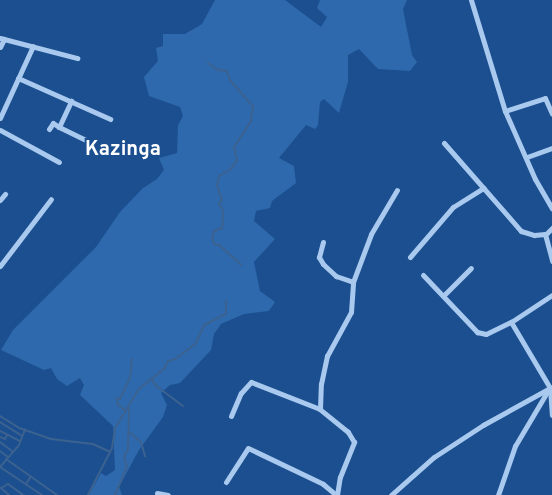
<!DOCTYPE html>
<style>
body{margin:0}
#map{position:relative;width:552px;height:495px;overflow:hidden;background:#1b4f8f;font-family:Overpass,sans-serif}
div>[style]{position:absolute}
.green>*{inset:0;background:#2e69ad}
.stream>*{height:2px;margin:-1px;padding:0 1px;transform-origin:1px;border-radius:1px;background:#3c6290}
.street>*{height:5px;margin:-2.5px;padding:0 2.5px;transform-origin:2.5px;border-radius:2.5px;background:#a9c9ee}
span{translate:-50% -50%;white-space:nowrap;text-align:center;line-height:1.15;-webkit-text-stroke:4px #1b4f8f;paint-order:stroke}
.quarter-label{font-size:20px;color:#fff;font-weight:700}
</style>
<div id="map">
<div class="green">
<div style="clip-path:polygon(215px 0,285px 0,321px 27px,327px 17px,317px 8px,320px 0,407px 0,403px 9px,412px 55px,417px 62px,410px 71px,378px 69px,359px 49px,348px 55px,348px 82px,339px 113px,324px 99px,320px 102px,318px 125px,315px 129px,306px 125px,279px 158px,294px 166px,296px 183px,272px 201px,270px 208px,256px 211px,254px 221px,275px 239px,254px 262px,260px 291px,275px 302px,269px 311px,244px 314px,221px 324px,214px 334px,211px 350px,180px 383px,170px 385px,161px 393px,167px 405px,163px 417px,139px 450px,119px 487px,122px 495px,89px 495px,101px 473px,106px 476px,115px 470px,113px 426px,80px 395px,84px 385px,80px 378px,67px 386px,57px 379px,51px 368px,44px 370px,1px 350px,13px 330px,96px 247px,120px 212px,143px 188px,157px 179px,164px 170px,159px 158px,177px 153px,178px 125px,183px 116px,180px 107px,149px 96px,144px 77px,158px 61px,156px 48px,163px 46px,163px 34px,185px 34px,202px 24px)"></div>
</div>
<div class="stream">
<div style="left:208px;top:63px;width:12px;rotate:35deg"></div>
<div style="left:218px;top:70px;width:9px;rotate:6deg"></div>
<div style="left:227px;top:71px;width:9px;rotate:72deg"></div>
<div style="left:230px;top:80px;width:35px;rotate:49deg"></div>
<div style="left:253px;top:106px;width:15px;rotate:98deg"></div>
<div style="left:251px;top:121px;width:31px;rotate:123deg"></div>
<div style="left:234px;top:147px;width:13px;rotate:77deg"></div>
<div style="left:237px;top:160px;width:11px;rotate:124deg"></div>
<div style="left:231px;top:169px;width:14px;rotate:150deg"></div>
<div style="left:219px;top:176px;width:10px;rotate:101deg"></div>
<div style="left:217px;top:186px;width:15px;rotate:70deg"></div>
<div style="left:222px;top:200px;width:4px;rotate:135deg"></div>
<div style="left:219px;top:203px;width:9px;rotate:63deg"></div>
<div style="left:223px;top:211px;width:17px;rotate:93deg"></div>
<div style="left:222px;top:228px;width:9px;rotate:159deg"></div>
<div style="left:214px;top:231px;width:7px;rotate:106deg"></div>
<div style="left:212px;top:238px;width:6px;rotate:72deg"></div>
<div style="left:214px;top:244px;width:5px;rotate:11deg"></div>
<div style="left:219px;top:245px;width:30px;rotate:42deg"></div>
<div style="left:152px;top:379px;width:7px;rotate:63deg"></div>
<div style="left:155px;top:385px;width:35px;rotate:37deg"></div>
<div style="left:126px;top:411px;width:10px;rotate:-143deg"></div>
<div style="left:118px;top:405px;width:7px;rotate:-98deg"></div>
<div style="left:117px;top:398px;width:3px;rotate:18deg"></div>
<div style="left:120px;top:399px;width:23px;rotate:-65deg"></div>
<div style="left:130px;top:378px;width:19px;rotate:-84deg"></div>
<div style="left:0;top:416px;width:22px;rotate:32deg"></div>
<div style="left:19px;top:428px;width:34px;rotate:19deg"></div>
<div style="left:51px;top:439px;width:42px;rotate:6.8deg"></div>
<div style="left:93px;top:444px;width:19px;rotate:25deg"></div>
<div style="left:0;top:422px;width:26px;rotate:32deg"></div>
<div style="left:0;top:431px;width:22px;rotate:27deg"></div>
<div style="left:129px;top:432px;width:16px;rotate:40deg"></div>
<div style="left:141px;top:442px;width:15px;rotate:74deg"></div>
<div style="left:0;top:437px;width:5px;rotate:22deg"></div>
<div style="left:5px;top:439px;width:4px;rotate:-63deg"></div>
<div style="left:0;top:442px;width:15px;rotate:37deg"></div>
<div style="left:0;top:451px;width:10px;rotate:37deg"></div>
<div style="left:6px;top:459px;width:62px;rotate:35.2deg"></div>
<div style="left:0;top:467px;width:50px;rotate:33.7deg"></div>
<div style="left:0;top:467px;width:29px;rotate:-49deg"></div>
<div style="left:19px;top:445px;width:17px;rotate:-69deg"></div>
<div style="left:26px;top:484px;width:9px;rotate:-58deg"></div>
<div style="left:1px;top:488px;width:8px;rotate:-30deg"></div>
<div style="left:8px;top:484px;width:19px;rotate:36deg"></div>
<div style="left:1px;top:488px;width:11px;rotate:41deg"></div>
<div style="left:88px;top:495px;width:53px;rotate:-62.9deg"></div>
<div style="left:112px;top:448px;width:20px;rotate:-81deg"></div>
<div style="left:115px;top:428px;width:46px;rotate:-58.4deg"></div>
<div style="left:139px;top:389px;width:32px;rotate:-39deg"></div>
<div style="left:164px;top:369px;width:9px;rotate:-63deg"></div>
<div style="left:168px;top:361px;width:7px;rotate:-16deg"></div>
<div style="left:175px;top:359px;width:26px;rotate:-37deg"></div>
<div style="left:196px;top:343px;width:20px;rotate:-66deg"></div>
<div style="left:204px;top:325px;width:25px;rotate:-27deg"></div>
<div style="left:226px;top:314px;width:13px;rotate:-90deg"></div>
<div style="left:115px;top:495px;width:30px;rotate:-67deg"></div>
<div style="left:127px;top:467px;width:10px;rotate:-107deg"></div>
<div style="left:124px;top:457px;width:9px;rotate:-63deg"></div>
<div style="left:128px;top:449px;width:41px;rotate:-88.6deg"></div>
</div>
<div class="street">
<div style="left:471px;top:0;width:116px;rotate:73deg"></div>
<div style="left:505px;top:111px;width:74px;rotate:66.2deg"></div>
<div style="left:535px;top:179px;width:34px;rotate:60deg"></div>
<div style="left:0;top:38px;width:80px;rotate:14.6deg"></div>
<div style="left:0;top:47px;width:9px;rotate:-63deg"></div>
<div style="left:18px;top:78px;width:101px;rotate:24deg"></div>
<div style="left:505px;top:111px;width:42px;rotate:-18deg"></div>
<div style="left:545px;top:98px;width:17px;rotate:66deg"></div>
<div style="left:0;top:118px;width:79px;rotate:-65.4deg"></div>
<div style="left:59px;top:127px;width:28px;rotate:26deg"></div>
<div style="left:49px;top:129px;width:7px;rotate:-56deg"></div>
<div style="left:53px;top:123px;width:7px;rotate:34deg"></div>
<div style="left:59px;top:127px;width:29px;rotate:-65deg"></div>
<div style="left:0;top:130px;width:67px;rotate:28.5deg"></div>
<div style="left:444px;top:143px;width:117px;rotate:48.8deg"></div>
<div style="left:521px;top:231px;width:14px;rotate:17deg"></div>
<div style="left:534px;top:235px;width:11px;rotate:-5deg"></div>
<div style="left:545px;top:234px;width:28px;rotate:75deg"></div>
<div style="left:527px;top:157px;width:27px;rotate:-20deg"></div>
<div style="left:0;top:200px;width:8px;rotate:-50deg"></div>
<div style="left:545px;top:235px;width:10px;rotate:-45deg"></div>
<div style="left:323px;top:242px;width:16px;rotate:105deg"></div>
<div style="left:319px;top:257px;width:8px;rotate:60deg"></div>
<div style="left:323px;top:264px;width:18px;rotate:43deg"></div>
<div style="left:336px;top:276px;width:18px;rotate:19deg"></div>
<div style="left:410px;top:257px;width:66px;rotate:-49.3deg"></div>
<div style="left:453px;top:207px;width:36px;rotate:-32deg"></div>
<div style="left:0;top:266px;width:84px;rotate:-52.7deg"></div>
<div style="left:423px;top:275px;width:79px;rotate:46.5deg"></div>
<div style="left:477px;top:332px;width:9px;rotate:13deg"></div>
<div style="left:486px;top:334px;width:28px;rotate:-26deg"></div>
<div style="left:444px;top:295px;width:38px;rotate:-45deg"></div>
<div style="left:552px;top:295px;width:49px;rotate:146.6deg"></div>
<div style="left:511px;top:322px;width:77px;rotate:59.4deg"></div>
<div style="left:550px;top:388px;width:27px;rotate:86deg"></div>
<div style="left:231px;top:416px;width:25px;rotate:-67deg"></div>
<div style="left:241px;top:393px;width:15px;rotate:-48deg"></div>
<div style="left:251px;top:382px;width:74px;rotate:21.4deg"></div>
<div style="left:226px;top:482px;width:40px;rotate:-57.1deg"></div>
<div style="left:248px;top:448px;width:83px;rotate:25.6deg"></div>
<div style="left:323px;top:484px;width:17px;rotate:40deg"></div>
<div style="left:157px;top:493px;width:11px;rotate:10deg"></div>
<div style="left:337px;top:495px;width:18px;rotate:-81deg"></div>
<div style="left:340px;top:477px;width:38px;rotate:-68deg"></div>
<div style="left:354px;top:442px;width:12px;rotate:-121deg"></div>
<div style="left:348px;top:432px;width:36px;rotate:-141deg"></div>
<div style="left:320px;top:409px;width:25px;rotate:-88deg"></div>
<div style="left:321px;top:384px;width:29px;rotate:-78deg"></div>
<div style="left:327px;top:356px;width:50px;rotate:-61.4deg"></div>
<div style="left:351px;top:312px;width:30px;rotate:-86deg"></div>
<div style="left:353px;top:282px;width:51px;rotate:-69.4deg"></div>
<div style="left:371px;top:234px;width:51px;rotate:-59.4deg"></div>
<div style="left:391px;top:495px;width:57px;rotate:-41.5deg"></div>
<div style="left:434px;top:457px;width:59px;rotate:-33.1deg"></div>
<div style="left:483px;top:425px;width:77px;rotate:-28.9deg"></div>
<div style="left:498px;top:495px;width:52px;rotate:-70.9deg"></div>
<div style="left:515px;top:446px;width:63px;rotate:-59.3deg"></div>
</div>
<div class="quarter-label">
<span style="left:123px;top:150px">Kazinga</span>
</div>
</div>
